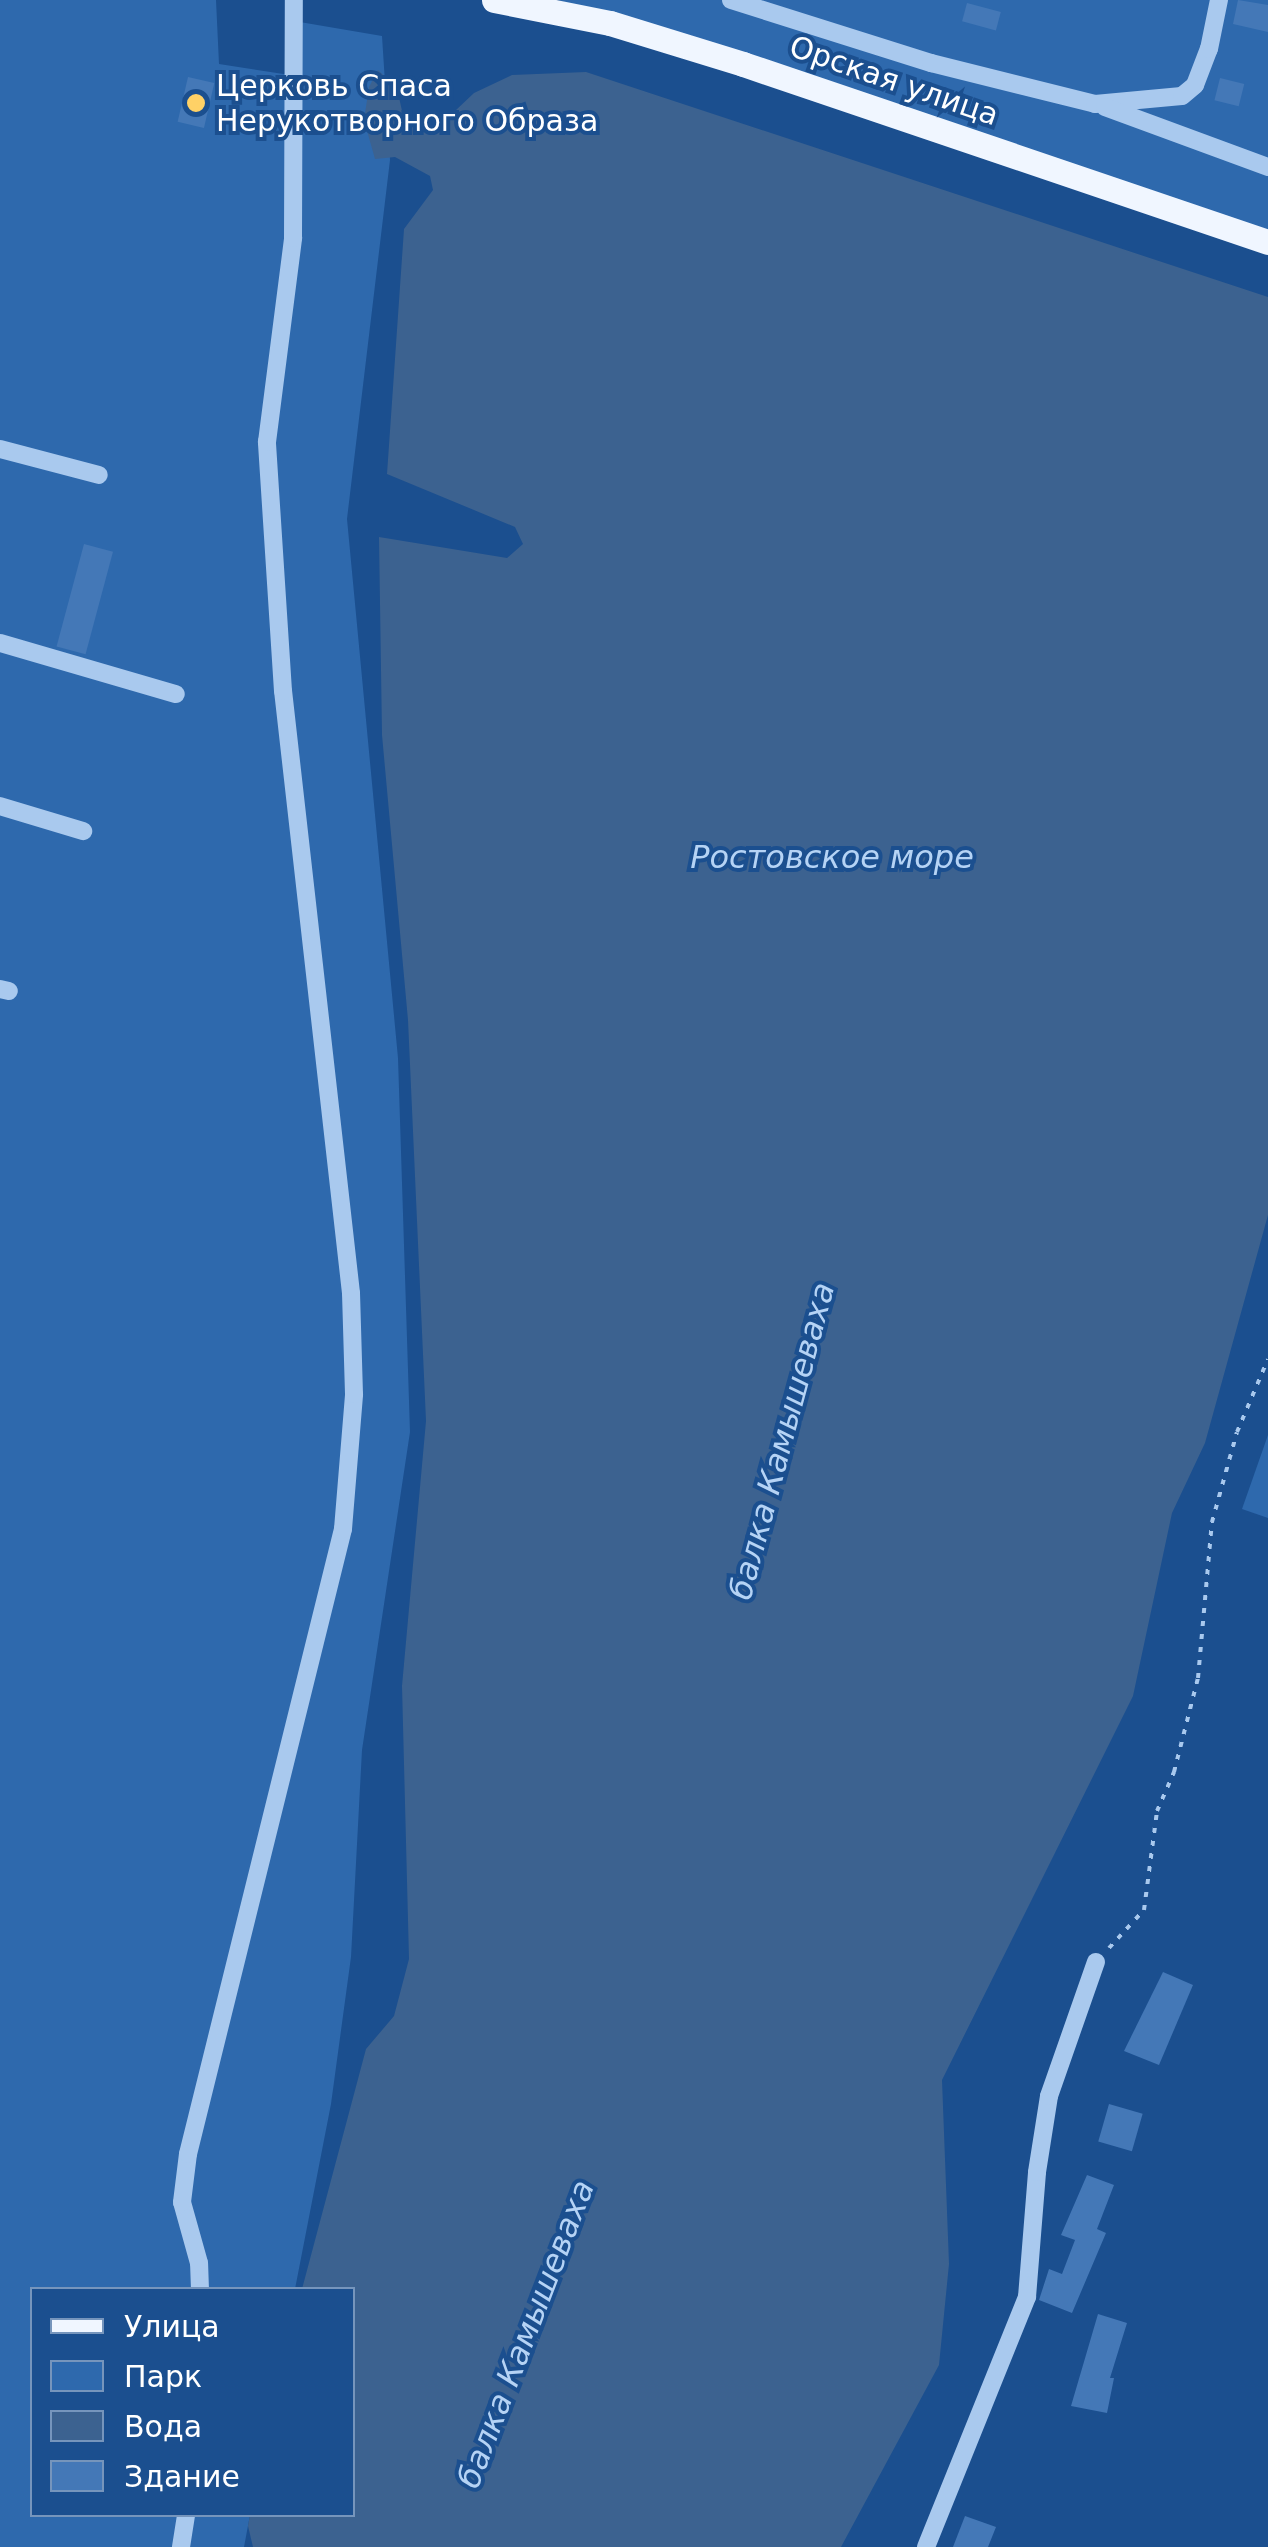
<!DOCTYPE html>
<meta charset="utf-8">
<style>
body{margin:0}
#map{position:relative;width:1268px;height:2547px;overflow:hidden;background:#1b4f8f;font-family:"DejaVu Sans",sans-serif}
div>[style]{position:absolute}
.green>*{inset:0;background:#2e69ad}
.water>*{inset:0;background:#3c6290}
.building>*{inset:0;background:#4478b7;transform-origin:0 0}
.path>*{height:4px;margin-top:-2px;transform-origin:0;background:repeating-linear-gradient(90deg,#a9c9ee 0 5px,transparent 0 13px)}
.minor>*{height:18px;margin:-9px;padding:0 9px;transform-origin:9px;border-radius:9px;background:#a9c9ee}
.major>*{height:25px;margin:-12.5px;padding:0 12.5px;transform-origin:12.5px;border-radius:12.5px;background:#f0f6ff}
.dots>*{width:28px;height:28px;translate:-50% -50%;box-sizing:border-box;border:5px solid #1b4f8f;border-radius:50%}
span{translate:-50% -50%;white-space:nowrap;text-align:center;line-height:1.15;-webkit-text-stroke:8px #1b4f8f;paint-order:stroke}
.street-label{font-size:30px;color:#fff}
.poi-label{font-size:30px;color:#fff}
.left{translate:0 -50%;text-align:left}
.water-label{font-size:32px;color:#b5d3f5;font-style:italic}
.legend{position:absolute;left:30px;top:2287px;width:325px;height:230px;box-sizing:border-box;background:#1b4f8f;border:2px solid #7695bc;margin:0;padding:12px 18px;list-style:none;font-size:30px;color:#fff}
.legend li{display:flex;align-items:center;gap:20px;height:50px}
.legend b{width:50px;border:2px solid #7695bc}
</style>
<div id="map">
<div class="green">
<div style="clip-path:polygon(0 0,216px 0,219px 64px,290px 75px,288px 20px,382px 36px,390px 160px,347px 519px,398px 1058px,410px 1432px,362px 1750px,351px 1957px,331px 2104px,295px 2289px,32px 2290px,32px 2514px,250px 2515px,244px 2547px,0 2547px)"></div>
<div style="clip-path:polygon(558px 0,1268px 0,1268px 234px)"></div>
<div style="clip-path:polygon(1268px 1435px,1268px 1518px,1242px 1509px)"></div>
</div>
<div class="water">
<div style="clip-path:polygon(378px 70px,397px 88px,404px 120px,437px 128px,474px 93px,512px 75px,586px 72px,1268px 297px,1268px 1215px,1205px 1443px,1172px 1513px,1133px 1696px,942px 2080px,949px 2264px,939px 2365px,841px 2547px,253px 2547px,248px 2526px,250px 2515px,352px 2514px,352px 2290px,302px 2289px,366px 2049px,394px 2016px,409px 1959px,402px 1686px,426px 1421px,408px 1020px,382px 735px,379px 537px,507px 558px,523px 544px,515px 527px,387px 474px,404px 229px,433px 190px,430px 176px,395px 157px,375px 159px,364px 120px,369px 87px)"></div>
</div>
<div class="building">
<div style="clip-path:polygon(1238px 0,1268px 5px,1268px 32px,1233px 24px)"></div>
<div style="left:967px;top:3px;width:35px;height:19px;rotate:15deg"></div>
<div style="left:188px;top:77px;width:27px;height:46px;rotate:13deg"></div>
<div style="left:1220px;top:78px;width:25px;height:23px;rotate:14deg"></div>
<div style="left:84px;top:544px;width:30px;height:106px;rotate:15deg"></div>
<div style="clip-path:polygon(1163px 1972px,1193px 1985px,1159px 2065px,1124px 2051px)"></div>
<div style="left:1109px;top:2104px;width:35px;height:39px;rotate:16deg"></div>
<div style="clip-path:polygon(1087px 2175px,1114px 2185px,1097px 2229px,1106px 2233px,1072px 2313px,1039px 2300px,1049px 2269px,1062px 2274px,1075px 2240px,1061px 2235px)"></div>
<div style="clip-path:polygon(1098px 2314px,1127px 2323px,1110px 2378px,1114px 2378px,1107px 2413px,1071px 2406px)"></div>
<div style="clip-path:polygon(965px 2516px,996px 2527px,988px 2547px,953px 2547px)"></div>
</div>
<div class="path">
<div style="left:1109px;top:1948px;width:52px;rotate:-47.4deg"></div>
<div style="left:1144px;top:1910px;width:100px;rotate:-82.5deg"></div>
<div style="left:1157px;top:1811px;width:43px;rotate:-66.4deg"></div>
<div style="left:1174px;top:1772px;width:97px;rotate:-75.7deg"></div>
<div style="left:1198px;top:1678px;width:157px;rotate:-84.9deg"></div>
<div style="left:1212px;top:1522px;width:93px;rotate:-74.5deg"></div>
<div style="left:1237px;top:1432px;width:79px;rotate:-67deg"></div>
</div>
<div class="minor">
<div style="left:731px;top:0;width:210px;rotate:17.5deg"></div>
<div style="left:931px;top:63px;width:169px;rotate:14deg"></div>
<div style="left:1095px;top:104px;width:87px;rotate:-5.3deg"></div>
<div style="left:1182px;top:96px;width:17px;rotate:-40deg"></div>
<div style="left:1195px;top:85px;width:39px;rotate:-69deg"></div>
<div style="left:1209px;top:49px;width:50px;rotate:-78.5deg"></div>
<div style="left:1105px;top:107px;width:174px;rotate:20.2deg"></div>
<div style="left:0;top:449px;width:102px;rotate:14.7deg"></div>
<div style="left:0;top:643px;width:183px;rotate:16.2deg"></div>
<div style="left:0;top:806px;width:87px;rotate:16.8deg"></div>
<div style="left:0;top:989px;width:9px;rotate:13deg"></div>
<div style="left:200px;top:2290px;width:27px;rotate:-92deg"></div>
<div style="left:199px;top:2263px;width:63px;rotate:-105.6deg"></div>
<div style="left:182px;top:2202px;width:48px;rotate:-82.9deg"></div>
<div style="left:188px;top:2154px;width:644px;rotate:-76.07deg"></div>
<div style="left:343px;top:1529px;width:135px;rotate:-85.3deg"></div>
<div style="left:354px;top:1394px;width:101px;rotate:-91.7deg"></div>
<div style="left:351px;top:1293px;width:606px;rotate:-96.44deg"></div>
<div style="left:283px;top:691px;width:250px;rotate:-93.7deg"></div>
<div style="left:267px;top:442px;width:206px;rotate:-82.7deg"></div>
<div style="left:293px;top:238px;width:238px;rotate:-89.8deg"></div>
<div style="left:181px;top:2547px;width:33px;rotate:-81deg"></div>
<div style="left:926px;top:2547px;width:270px;rotate:-68deg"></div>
<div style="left:1027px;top:2297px;width:125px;rotate:-85.4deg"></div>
<div style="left:1037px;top:2172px;width:77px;rotate:-81deg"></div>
<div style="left:1049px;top:2096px;width:142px;rotate:-70.7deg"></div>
</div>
<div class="major">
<div style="left:494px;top:0;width:118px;rotate:11.2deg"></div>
<div style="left:610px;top:23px;width:139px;rotate:17.1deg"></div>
<div style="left:743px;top:64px;width:554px;rotate:18.73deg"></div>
</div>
<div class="dots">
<div style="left:196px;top:103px;background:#ffd166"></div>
</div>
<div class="street-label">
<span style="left:894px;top:81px;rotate:19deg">Орская улица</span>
</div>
<div class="poi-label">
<span class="left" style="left:216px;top:103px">Церковь Спаса<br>Нерукотворного Образа</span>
</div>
<div class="water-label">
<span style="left:832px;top:857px">Ростовское море</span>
<span style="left:782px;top:1441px;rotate:-75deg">балка Камышеваха</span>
<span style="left:526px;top:2334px;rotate:-69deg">балка Камышеваха</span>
</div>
<ul class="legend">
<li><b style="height:12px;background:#f0f6ff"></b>Улица</li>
<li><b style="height:28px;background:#2e69ad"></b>Парк</li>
<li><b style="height:28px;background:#3c6290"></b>Вода</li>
<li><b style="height:28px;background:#4478b7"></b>Здание</li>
</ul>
</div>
